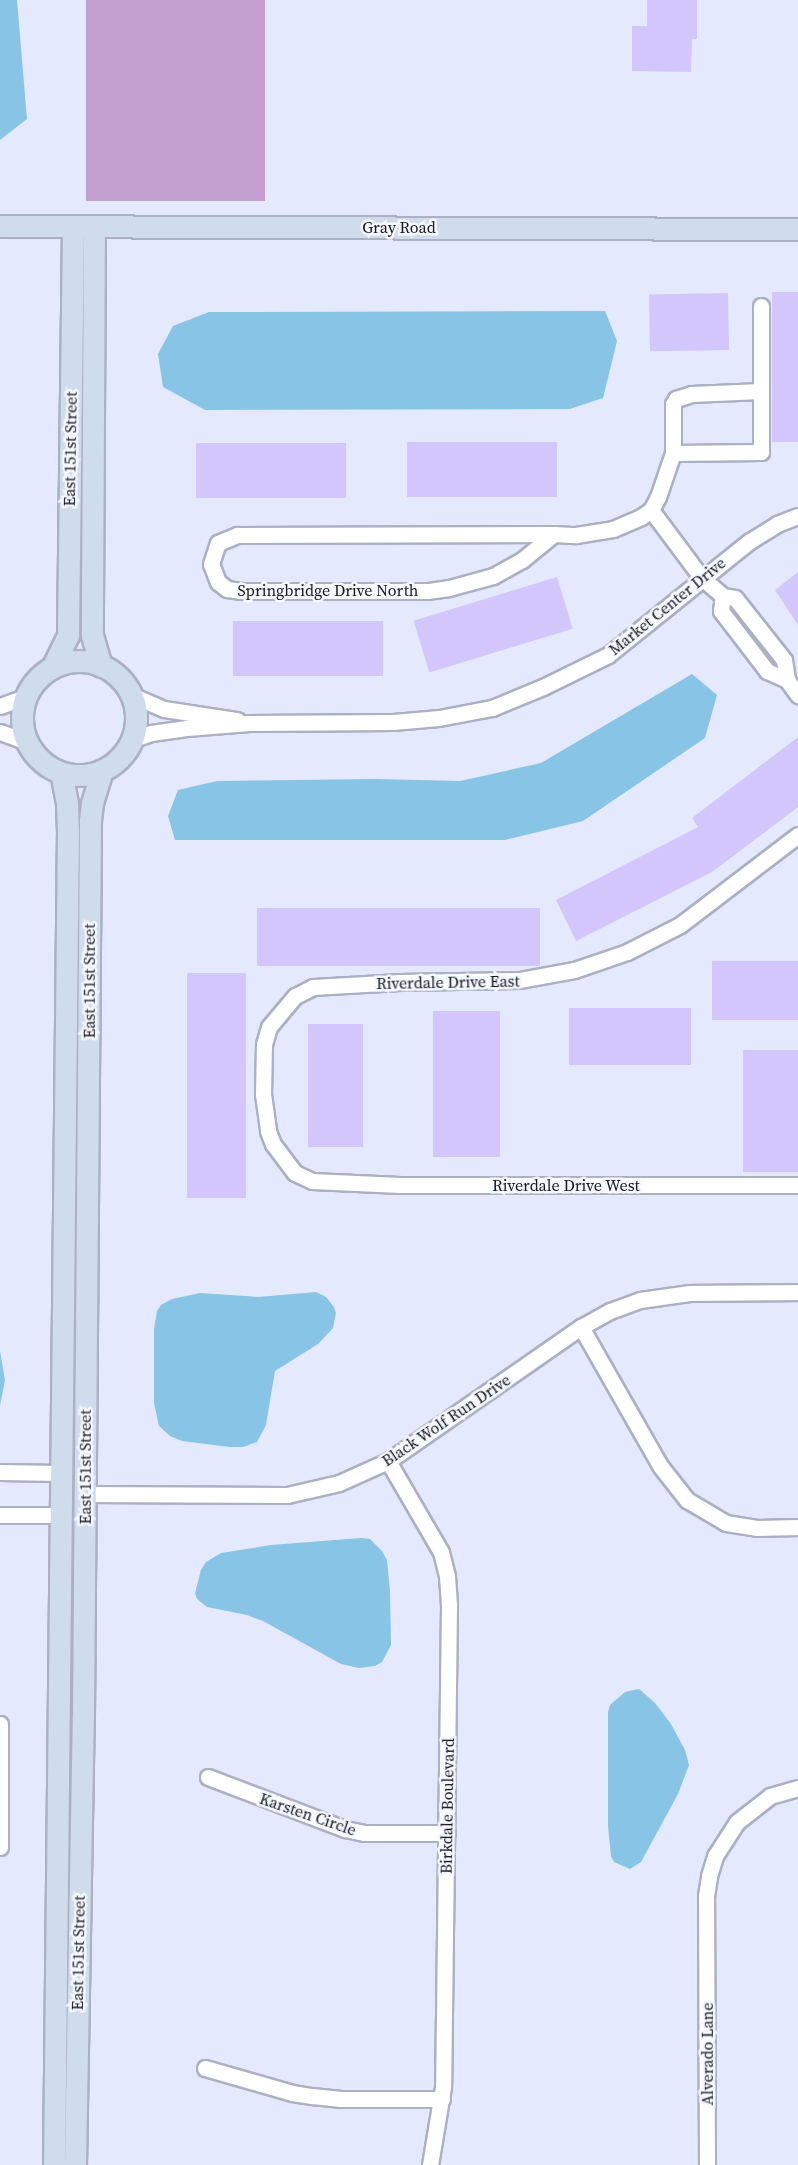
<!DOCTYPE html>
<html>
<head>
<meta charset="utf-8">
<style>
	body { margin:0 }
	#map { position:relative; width:798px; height:2165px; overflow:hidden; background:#e4e9fd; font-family:"Source Serif 4",serif }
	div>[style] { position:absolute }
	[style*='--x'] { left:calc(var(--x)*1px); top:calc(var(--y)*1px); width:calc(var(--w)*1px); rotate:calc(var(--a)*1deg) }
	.forest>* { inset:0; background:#c3a0d0; transform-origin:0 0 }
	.water>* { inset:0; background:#87c4e5 }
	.building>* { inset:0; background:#d3c6fd; transform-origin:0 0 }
	.roads { filter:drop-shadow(2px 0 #acb0c3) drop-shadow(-2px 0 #acb0c3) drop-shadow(0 2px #acb0c3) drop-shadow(0 -2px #acb0c3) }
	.street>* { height:15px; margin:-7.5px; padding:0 7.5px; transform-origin:7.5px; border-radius:7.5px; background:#fff }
	.secondary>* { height:21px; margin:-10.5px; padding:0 10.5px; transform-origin:10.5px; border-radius:10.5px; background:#cfdcec }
	.secondary>.ring { margin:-10.5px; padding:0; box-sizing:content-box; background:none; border:21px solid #cfdcec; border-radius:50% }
	span { translate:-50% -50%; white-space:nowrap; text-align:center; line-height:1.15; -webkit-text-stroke:5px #f5f7ff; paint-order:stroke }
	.street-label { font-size:16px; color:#16181e }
</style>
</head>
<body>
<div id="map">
	<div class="forest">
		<div style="left:86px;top:0;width:179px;height:201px"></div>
	</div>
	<div class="water">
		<div style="clip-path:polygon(0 0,17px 0,27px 119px,0 140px)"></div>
		<div style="clip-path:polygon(605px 311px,617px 341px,603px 398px,570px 409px,205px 410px,163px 387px,158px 354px,173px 326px,209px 312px)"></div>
		<div style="clip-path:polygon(692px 674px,717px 695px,705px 738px,583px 821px,505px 840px,175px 840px,168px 816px,178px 790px,217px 781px,376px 779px,460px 781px,541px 763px)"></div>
		<div style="clip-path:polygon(316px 1292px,326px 1297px,334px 1307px,336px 1313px,333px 1328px,318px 1344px,275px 1371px,266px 1425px,257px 1442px,243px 1447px,230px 1447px,182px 1441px,170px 1436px,159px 1426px,154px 1403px,154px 1329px,157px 1311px,161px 1305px,172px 1299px,200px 1293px,258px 1297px)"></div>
		<div style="clip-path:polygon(0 1351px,5px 1380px,0 1406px)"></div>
		<div style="clip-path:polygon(361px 1538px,370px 1539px,382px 1551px,387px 1560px,390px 1591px,391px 1645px,382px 1662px,375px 1666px,359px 1668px,341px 1664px,263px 1621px,247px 1615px,207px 1607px,197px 1599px,195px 1593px,201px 1570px,206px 1562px,221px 1553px,271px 1545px)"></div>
		<div style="clip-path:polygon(639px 1689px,655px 1703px,671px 1724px,685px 1750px,689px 1765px,678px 1794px,641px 1862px,630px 1869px,614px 1862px,611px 1856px,608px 1826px,608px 1712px,610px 1705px,625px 1692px)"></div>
	</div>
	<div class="building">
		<div style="clip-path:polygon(647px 0,697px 0,697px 39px,692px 39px,691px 72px,632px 71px,632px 26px,647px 26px)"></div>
		<div style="left:772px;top:292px;width:26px;height:150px"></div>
		<div style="left:728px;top:293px;width:57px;height:79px;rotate:89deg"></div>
		<div style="left:407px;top:442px;width:150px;height:55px"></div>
		<div style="left:196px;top:443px;width:150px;height:55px"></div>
		<div style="clip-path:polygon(798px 572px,798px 625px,775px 590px)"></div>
		<div style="left:557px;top:577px;width:54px;height:150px;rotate:73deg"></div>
		<div style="left:233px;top:621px;width:150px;height:55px"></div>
		<div style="clip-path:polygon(798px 737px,798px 807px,712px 872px,576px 941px,556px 900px,698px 827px,692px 818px)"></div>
		<div style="left:257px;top:908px;width:283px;height:58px"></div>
		<div style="left:798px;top:961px;width:59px;height:86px;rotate:90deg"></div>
		<div style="left:187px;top:973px;width:59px;height:225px"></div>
		<div style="left:569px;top:1008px;width:122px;height:57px"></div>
		<div style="left:433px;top:1011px;width:67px;height:146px"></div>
		<div style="left:308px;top:1024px;width:55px;height:123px"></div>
		<div style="left:743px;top:1050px;width:55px;height:122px"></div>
	</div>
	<div class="roads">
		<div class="street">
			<div style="--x:673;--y:453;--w:49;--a:-90"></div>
			<div style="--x:673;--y:404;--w:6;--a:-59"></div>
			<div style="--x:676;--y:399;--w:16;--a:-18"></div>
			<div style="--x:691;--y:394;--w:70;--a:-2.5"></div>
			<div style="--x:651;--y:510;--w:84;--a:53.3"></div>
			<div style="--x:701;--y:577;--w:29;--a:41"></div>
			<div style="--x:723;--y:596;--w:12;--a:9"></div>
			<div style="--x:735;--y:598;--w:79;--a:51.7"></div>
			<div style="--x:784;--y:660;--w:20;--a:81"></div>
			<div style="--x:787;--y:680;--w:19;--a:54"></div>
			<div style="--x:554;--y:534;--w:41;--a:140.9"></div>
			<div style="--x:522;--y:560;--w:33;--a:151"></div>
			<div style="--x:493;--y:576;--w:46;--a:164.7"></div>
			<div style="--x:449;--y:588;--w:22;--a:172"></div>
			<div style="--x:427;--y:591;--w:186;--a:180"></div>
			<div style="--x:241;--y:591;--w:14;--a:-172"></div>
			<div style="--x:227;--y:589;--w:11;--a:-142"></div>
			<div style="--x:218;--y:582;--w:19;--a:-111"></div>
			<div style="--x:211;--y:564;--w:22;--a:-72"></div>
			<div style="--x:218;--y:543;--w:21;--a:-23"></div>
			<div style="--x:237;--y:535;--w:317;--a:-0.2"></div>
			<div style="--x:554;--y:534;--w:22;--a:3"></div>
			<div style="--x:576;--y:535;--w:37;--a:-9"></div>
			<div style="--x:613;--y:529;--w:30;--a:-23"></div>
			<div style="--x:641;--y:517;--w:12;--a:-35"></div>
			<div style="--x:651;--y:510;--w:15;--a:-62"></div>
			<div style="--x:658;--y:497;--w:46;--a:-71.2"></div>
			<div style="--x:673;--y:453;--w:88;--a:-0.7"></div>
			<div style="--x:761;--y:452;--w:146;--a:-90"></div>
			<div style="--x:723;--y:596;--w:15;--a:98"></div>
			<div style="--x:721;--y:611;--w:76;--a:52.5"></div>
			<div style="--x:767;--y:671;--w:22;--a:24"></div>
			<div style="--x:131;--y:695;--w:36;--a:23"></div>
			<div style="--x:164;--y:709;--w:74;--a:8.6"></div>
			<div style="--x:0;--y:706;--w:29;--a:-20"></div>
			<div style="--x:0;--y:732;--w:29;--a:20"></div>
			<div style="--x:131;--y:740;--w:21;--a:-19"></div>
			<div style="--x:151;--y:733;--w:36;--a:-8"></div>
			<div style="--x:187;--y:728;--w:62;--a:-4.6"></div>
			<div style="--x:249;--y:723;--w:144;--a:-0.4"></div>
			<div style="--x:393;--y:722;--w:46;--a:-5"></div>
			<div style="--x:439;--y:718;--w:54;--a:-10.7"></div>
			<div style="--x:492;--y:708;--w:55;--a:-22.4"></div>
			<div style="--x:543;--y:687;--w:72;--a:-26.2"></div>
			<div style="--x:608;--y:655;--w:182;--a:-38.8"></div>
			<div style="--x:750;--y:541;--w:32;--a:-32"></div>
			<div style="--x:777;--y:524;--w:22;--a:-21"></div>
			<div style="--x:798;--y:835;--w:148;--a:142.7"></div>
			<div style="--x:680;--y:925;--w:59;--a:153"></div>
			<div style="--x:627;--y:952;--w:56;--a:161.2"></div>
			<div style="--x:574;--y:970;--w:56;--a:169.7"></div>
			<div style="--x:519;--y:980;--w:119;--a:179"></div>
			<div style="--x:400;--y:982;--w:87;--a:176.7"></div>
			<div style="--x:313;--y:987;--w:20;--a:153"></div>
			<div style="--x:295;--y:996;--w:40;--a:130"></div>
			<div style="--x:269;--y:1027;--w:18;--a:106"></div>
			<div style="--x:264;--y:1044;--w:50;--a:91.1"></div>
			<div style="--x:263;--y:1094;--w:37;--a:82"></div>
			<div style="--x:268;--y:1131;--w:14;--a:69"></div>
			<div style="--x:273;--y:1144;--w:36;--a:53"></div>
			<div style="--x:295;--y:1173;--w:19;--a:25"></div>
			<div style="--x:312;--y:1181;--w:88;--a:2.6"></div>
			<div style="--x:400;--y:1185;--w:398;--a:0"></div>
			<div style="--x:581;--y:1327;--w:161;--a:60.3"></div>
			<div style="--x:661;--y:1467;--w:42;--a:51.8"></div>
			<div style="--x:687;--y:1500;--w:45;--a:30.5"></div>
			<div style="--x:726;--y:1523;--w:31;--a:9"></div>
			<div style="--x:757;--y:1528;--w:41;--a:-1.4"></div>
			<div style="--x:388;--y:1461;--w:105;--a:59.8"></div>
			<div style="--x:441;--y:1552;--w:25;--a:76"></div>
			<div style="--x:447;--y:1576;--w:30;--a:86"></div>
			<div style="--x:449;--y:1606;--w:481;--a:90.7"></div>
			<div style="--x:443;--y:2087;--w:79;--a:99.5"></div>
			<div style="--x:0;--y:1472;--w:60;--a:1"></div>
			<div style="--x:85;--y:1494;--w:202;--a:0.3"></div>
			<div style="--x:287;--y:1495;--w:53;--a:-13"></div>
			<div style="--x:339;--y:1483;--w:54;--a:-24.2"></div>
			<div style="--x:388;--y:1461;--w:235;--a:-34.8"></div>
			<div style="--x:581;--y:1327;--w:33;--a:-29"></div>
			<div style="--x:610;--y:1311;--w:32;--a:-20"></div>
			<div style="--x:640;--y:1300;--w:50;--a:-8"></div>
			<div style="--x:690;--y:1293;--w:108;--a:-0.5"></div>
			<div style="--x:0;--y:1515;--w:59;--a:0"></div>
			<div style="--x:0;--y:1724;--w:123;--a:90"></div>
			<div style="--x:208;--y:1777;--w:147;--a:20.8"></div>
			<div style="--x:345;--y:1829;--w:19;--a:12"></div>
			<div style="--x:364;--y:1833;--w:83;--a:0"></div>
			<div style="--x:205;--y:2068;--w:91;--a:16"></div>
			<div style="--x:292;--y:2093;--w:20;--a:9"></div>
			<div style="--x:312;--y:2096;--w:27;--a:6"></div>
			<div style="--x:339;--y:2099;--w:103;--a:0"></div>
			<div style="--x:707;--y:2165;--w:269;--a:-90.2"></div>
			<div style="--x:706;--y:1896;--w:20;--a:-81"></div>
			<div style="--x:709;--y:1876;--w:21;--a:-73"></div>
			<div style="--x:715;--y:1856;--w:40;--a:-57.1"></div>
			<div style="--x:737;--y:1822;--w:42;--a:-38.2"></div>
			<div style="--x:770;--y:1796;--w:29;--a:-16"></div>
		</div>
		<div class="secondary">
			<div style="--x:0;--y:226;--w:798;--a:0.22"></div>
			<div style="--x:94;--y:226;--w:409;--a:90.3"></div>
			<div style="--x:92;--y:635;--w:32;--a:74"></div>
			<div class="ring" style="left:22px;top:661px;width:93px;height:93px"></div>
			<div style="--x:52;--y:668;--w:37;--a:-64"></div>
			<div style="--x:68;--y:635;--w:409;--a:-89.3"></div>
			<div style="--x:54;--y:2165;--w:1333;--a:-89.4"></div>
			<div style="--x:68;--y:832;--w:29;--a:-92"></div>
			<div style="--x:67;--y:803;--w:31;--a:-101"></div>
			<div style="--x:75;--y:2165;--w:449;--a:-89"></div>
			<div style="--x:83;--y:1716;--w:896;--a:-89.55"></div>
			<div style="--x:90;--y:820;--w:17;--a:-83"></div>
			<div style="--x:92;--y:803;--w:34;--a:-73"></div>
		</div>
	</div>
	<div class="street-label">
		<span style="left:399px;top:227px">Gray Road</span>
		<span style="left:70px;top:449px;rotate:-89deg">East 151st Street</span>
		<span style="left:328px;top:590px">Springbridge Drive North</span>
		<span style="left:667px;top:606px;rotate:-39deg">Market Center Drive</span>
		<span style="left:89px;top:981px;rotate:-90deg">East 151st Street</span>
		<span style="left:448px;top:982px;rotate:-1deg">Riverdale Drive East</span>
		<span style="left:566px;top:1185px">Riverdale Drive West</span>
		<span style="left:446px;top:1420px;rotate:-34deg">Black Wolf Run Drive</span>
		<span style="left:85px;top:1467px;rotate:-90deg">East 151st Street</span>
		<span style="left:447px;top:1806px;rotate:-89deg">Birkdale Boulevard</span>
		<span style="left:308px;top:1814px;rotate:19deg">Karsten Circle</span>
		<span style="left:78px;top:1953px;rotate:-89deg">East 151st Street</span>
		<span style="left:707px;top:2054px;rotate:-90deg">Alverado Lane</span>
	</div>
</div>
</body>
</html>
